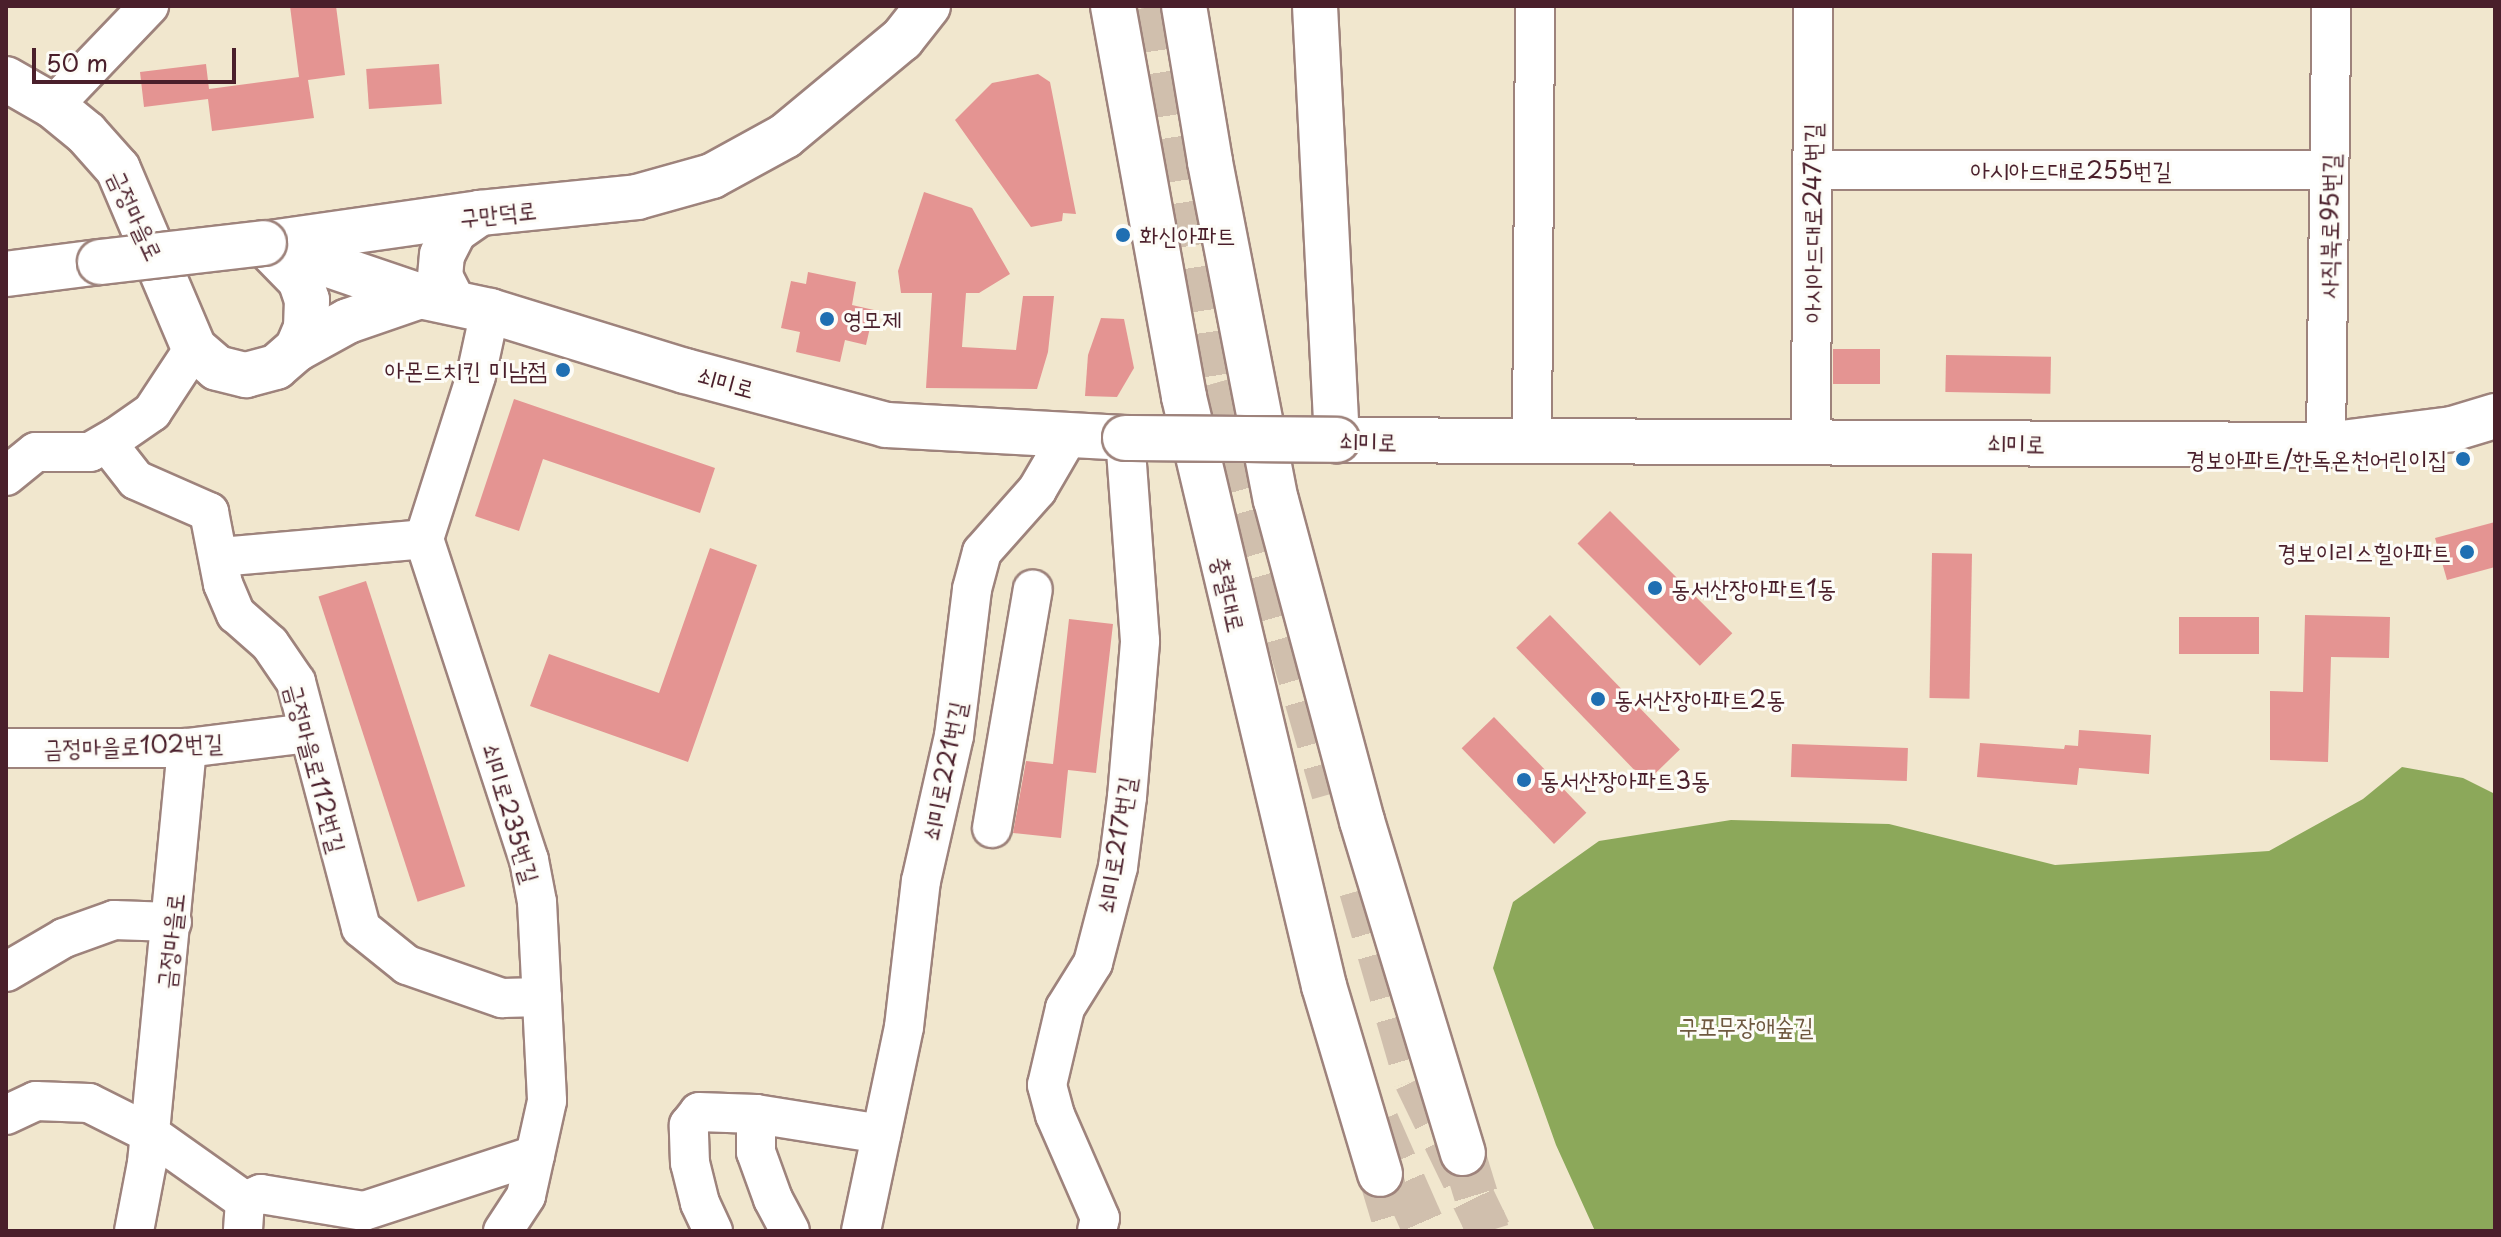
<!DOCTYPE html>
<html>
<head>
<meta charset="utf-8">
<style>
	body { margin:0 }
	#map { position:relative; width:2501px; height:1237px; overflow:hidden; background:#f1e7ce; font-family:"Playpen Sans","Poor Story",sans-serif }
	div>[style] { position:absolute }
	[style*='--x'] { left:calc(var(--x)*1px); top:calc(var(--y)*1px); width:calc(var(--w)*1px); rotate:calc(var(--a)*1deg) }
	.forest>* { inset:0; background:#8ca85a }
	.building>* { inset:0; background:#e49492; transform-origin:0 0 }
	.major-tunnel>* { height:44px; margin-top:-22px; transform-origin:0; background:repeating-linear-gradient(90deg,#d0bfad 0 44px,transparent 0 66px) }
	.highway-tunnel>* { height:44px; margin-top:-22px; transform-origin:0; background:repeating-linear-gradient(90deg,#d0bfad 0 44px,transparent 0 66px) }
	.roads { filter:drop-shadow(2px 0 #9e837c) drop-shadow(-2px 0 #9e837c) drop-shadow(0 2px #9e837c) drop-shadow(0 -2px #9e837c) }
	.minor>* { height:38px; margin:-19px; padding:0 19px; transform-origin:19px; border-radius:19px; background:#fff }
	.major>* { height:44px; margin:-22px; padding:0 22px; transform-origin:22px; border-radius:22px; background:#fff }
	.bridges { filter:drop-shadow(2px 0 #9e837c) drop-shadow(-2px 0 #9e837c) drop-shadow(0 2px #9e837c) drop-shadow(0 -2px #9e837c) }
	.major-bridge>* { height:44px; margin:-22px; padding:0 22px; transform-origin:22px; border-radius:22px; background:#fff }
	.dots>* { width:22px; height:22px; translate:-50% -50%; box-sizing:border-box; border:4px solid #fdfcf7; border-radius:50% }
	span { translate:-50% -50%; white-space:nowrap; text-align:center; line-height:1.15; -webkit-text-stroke:6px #fdfcf7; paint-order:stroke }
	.street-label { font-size:24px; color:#4a1f2b }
	.poi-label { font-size:24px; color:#4a1f2b }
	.left { translate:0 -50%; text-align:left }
	.right { translate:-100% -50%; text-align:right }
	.park-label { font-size:24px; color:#6e583f }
	.frame { position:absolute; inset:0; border:8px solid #4a1f2b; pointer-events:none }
	.scale { position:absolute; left:32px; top:48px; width:204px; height:36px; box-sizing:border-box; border:4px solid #4a1f2b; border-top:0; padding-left:10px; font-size:24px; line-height:28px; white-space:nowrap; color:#4a1f2b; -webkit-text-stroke:6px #fdfcf7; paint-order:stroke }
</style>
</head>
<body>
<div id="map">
	<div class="forest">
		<div style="clip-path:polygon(2402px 767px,2463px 778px,2495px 794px,2495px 1231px,1595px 1231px,1556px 1145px,1493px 968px,1513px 902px,1599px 841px,1731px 820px,1889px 824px,2055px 865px,2269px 851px,2363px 799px)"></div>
	</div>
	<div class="building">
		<div style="clip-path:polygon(290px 6px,336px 6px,345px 75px,308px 80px,314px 118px,212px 131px,208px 99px,144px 107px,140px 72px,206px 64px,209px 89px,299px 77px)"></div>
		<div style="left:439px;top:64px;width:40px;height:73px;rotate:86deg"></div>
		<div style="clip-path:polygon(1038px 74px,1050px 82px,1076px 214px,1063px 213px,1062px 221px,1031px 227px,955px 120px,992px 83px)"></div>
		<div style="clip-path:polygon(924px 192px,972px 208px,1010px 274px,979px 293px,966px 293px,962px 347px,1016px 350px,1023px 296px,1054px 296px,1048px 352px,1037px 389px,926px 388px,932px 293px,901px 293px,898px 271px)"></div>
		<div style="clip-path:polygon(808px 272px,856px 282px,852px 305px,874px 310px,866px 345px,845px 340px,840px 362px,796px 352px,800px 332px,781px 328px,791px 281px,806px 284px)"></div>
		<div style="clip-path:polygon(1101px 318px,1124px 319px,1134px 368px,1117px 397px,1085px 396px,1088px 355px)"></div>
		<div style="left:1880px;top:349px;width:35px;height:47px;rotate:90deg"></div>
		<div style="left:1946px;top:355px;width:105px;height:37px;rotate:1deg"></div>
		<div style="clip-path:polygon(514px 399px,715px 468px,700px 513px,543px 459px,519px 531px,475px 516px)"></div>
		<div style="left:1610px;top:511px;width:173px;height:46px;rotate:45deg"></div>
		<div style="clip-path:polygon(2495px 522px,2495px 567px,2447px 580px,2435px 538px)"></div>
		<div style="clip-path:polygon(710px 548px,757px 565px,688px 762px,530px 706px,549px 654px,659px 693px)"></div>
		<div style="left:1932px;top:553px;width:40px;height:145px;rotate:1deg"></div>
		<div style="left:366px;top:581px;width:321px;height:50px;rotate:72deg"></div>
		<div style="left:1550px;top:615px;width:187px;height:47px;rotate:46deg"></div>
		<div style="clip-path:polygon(2305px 615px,2390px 617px,2389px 658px,2331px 657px,2328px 762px,2270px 760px,2270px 691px,2303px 692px)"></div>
		<div style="left:2179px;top:617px;width:80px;height:37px"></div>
		<div style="clip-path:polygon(1069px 619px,1113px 624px,1096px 773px,1068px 770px,1061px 838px,1013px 833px,1026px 761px,1053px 764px)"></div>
		<div style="left:1494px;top:717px;width:133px;height:45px;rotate:46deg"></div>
		<div style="clip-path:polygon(2079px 730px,2151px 735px,2149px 774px,2079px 768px,2077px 785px,1977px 777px,1980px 743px,2064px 749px,2065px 745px,2078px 746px)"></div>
		<div style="left:1792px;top:744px;width:116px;height:33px;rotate:2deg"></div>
	</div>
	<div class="major-tunnel">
		<div style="--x:1463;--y:1153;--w:82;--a:72.9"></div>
		<div style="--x:1380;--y:1174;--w:59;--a:73.4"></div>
	</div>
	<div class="highway-tunnel">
		<div style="--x:1158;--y:6;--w:381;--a:81.4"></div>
		<div style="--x:1215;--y:383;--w:427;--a:73.9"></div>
		<div style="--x:1361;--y:890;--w:198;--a:73.9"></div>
		<div style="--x:1416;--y:1080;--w:168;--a:64.2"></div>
		<div style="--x:1377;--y:1122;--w:119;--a:66.2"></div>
	</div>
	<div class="roads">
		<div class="minor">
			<div style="--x:53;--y:106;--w:139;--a:-46.2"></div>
			<div style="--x:1812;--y:170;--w:517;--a:0"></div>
			<div style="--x:490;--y:311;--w:66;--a:102.2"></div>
			<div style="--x:476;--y:376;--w:171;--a:107.7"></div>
			<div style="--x:424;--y:539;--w:338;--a:71.9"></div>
			<div style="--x:529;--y:860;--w:43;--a:79.2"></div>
			<div style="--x:537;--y:902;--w:199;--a:87.1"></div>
			<div style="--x:547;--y:1101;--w:97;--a:102.5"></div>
			<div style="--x:526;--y:1196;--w:42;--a:123.3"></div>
			<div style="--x:1811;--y:441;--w:435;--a:-89.7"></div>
			<div style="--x:107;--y:443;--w:47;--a:51.9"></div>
			<div style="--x:136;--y:480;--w:80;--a:23.7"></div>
			<div style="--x:209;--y:512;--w:73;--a:79"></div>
			<div style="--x:223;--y:584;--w:33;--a:67"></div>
			<div style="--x:236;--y:614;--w:45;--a:41.4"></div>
			<div style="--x:270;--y:644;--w:46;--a:55.6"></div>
			<div style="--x:296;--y:682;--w:254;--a:75.2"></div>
			<div style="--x:361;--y:928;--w:59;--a:38.8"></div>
			<div style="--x:407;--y:965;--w:101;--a:19.2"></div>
			<div style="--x:502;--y:998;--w:40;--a:-1.4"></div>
			<div style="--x:1532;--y:444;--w:438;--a:-89.6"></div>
			<div style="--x:2326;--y:445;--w:439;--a:-89.3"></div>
			<div style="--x:6;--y:476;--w:38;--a:-39"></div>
			<div style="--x:36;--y:452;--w:54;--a:0"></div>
			<div style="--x:90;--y:452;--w:30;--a:-30"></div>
			<div style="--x:116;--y:437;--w:44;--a:-34.8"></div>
			<div style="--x:152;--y:412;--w:77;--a:-56.7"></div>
			<div style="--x:220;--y:557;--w:205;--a:-5"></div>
			<div style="--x:6;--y:748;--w:181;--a:0"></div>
			<div style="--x:187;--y:748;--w:121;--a:-7.1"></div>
			<div style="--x:992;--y:828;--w:242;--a:-80.3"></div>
			<div style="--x:6;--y:972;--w:67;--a:-30.4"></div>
			<div style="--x:64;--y:938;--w:53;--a:-19.8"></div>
			<div style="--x:114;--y:920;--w:58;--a:2"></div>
			<div style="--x:756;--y:1114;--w:38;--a:90"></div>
			<div style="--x:756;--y:1152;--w:50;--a:70.1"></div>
			<div style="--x:773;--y:1199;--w:36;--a:62"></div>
			<div style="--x:6;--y:1115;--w:33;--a:-25"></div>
			<div style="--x:36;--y:1101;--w:53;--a:2.2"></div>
			<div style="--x:89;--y:1103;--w:67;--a:26.6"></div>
			<div style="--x:149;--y:1133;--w:118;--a:35.3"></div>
			<div style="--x:245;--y:1201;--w:30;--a:94"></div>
			<div style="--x:245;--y:1201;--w:17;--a:-24"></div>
			<div style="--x:261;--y:1194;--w:104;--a:9.4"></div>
			<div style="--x:364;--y:1211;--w:180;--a:-18.1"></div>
			<div style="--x:134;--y:1231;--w:69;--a:-79.2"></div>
			<div style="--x:147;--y:1163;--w:417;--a:-84.5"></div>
			<div style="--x:713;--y:1231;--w:31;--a:-115"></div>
			<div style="--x:700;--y:1203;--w:41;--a:-104"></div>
			<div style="--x:690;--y:1163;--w:38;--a:-92"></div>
			<div style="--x:689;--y:1125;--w:16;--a:-52"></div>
			<div style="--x:699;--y:1112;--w:57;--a:2"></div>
			<div style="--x:756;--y:1114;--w:127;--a:9.1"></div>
			<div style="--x:861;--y:1231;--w:208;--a:-78.1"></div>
			<div style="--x:904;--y:1027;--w:147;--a:-83.4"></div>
			<div style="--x:921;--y:881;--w:149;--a:-77.2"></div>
			<div style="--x:954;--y:736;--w:148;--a:-83"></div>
			<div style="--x:972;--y:589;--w:38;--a:-75"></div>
			<div style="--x:982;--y:552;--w:83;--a:-48.4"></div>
			<div style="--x:1037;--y:490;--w:64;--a:-59.8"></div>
			<div style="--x:1097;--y:1231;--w:13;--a:-77"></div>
			<div style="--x:1100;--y:1218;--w:112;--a:-113.6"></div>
			<div style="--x:1055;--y:1115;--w:31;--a:-105"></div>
			<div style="--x:1047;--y:1085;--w:79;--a:-76.8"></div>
			<div style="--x:1065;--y:1008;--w:53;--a:-58.1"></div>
			<div style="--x:1093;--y:963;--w:99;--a:-75.4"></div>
			<div style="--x:1118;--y:867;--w:71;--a:-82.7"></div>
			<div style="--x:1127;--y:797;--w:157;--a:-85.2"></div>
			<div style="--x:1140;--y:641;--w:204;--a:-94.2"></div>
		</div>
		<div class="major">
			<div style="--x:1113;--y:6;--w:397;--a:79.7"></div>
			<div style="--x:1184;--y:397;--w:605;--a:76.63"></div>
			<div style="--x:1324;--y:986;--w:196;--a:73.4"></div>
			<div style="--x:1184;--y:6;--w:158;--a:80.5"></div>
			<div style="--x:1210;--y:162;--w:344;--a:79"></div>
			<div style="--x:1276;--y:500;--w:332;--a:75"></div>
			<div style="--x:1362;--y:821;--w:347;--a:73.1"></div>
			<div style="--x:1315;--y:6;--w:435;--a:87.1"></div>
			<div style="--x:1337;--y:440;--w:989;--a:0.29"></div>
			<div style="--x:2326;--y:445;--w:127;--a:-7.2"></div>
			<div style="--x:2452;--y:429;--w:45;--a:-16.8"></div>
			<div style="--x:6;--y:79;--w:54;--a:29.9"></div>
			<div style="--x:53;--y:106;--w:43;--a:39.3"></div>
			<div style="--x:86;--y:133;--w:48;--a:48.4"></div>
			<div style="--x:118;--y:169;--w:194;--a:67"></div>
			<div style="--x:194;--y:348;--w:30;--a:41"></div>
			<div style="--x:217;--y:368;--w:30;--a:14"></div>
			<div style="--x:246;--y:375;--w:31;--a:-15"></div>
			<div style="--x:276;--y:367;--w:28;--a:-41"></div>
			<div style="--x:297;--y:349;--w:23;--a:-67"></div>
			<div style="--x:306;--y:328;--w:28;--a:-88"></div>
			<div style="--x:307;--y:300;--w:21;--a:-109"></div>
			<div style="--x:300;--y:280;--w:49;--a:-134.2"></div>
			<div style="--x:264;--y:243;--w:165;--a:18.8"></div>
			<div style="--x:420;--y:296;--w:72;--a:12.1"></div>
			<div style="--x:490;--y:311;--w:204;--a:17.1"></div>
			<div style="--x:685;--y:371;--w:208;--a:15"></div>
			<div style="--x:886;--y:425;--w:239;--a:3.1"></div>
			<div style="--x:270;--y:243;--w:212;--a:-8.1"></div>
			<div style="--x:480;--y:213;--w:158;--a:-5.8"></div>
			<div style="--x:637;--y:197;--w:78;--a:-15.6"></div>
			<div style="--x:712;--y:176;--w:83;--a:-28.7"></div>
			<div style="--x:785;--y:136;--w:152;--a:-39.7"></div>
			<div style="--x:902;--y:39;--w:42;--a:-51.8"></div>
			<div style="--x:6;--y:274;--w:95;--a:-7.3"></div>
			<div style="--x:453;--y:302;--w:28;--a:-117"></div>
			<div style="--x:440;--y:277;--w:22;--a:-85"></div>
			<div style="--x:442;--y:255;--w:27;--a:-63"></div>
			<div style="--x:454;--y:231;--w:32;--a:-35"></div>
			<div style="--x:297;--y:349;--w:58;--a:-28.8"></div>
			<div style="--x:348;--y:321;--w:76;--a:-19.1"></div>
		</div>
	</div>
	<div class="bridges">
		<div class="major-bridge">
			<div style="--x:100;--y:262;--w:165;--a:-6.6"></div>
			<div style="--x:1125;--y:438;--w:212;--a:0.5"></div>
		</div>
	</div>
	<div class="dots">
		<div style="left:1123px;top:235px;background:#1f6fb2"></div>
		<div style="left:827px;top:319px;background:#1f6fb2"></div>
		<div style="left:563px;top:370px;background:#1f6fb2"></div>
		<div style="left:2463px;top:459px;background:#1f6fb2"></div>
		<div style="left:2467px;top:552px;background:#1f6fb2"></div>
		<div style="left:1655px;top:588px;background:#1f6fb2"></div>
		<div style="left:1598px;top:699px;background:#1f6fb2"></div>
		<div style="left:1524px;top:780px;background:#1f6fb2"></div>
	</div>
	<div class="street-label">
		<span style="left:2071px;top:170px">아시아드대로255번길</span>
		<span style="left:498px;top:213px;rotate:-6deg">구만덕로</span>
		<span style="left:136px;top:215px;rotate:65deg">금정마을로</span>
		<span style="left:1812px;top:223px;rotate:-90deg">아시아드대로247번길</span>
		<span style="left:2329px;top:226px;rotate:-89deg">사직북로95번길</span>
		<span style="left:726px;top:382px;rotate:15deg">쇠미로</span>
		<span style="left:1368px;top:441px;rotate:1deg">쇠미로</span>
		<span style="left:2016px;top:443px;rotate:1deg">쇠미로</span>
		<span style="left:1229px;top:594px;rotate:77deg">충렬대로</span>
		<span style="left:133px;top:745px;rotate:-2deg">금정마을로102번길</span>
		<span style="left:316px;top:768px;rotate:75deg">금정마을로112번길</span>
		<span style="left:944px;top:771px;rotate:-79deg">쇠미로221번길</span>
		<span style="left:511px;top:813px;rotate:73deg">쇠미로235번길</span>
		<span style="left:1116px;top:845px;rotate:-81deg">쇠미로217번길</span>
		<span style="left:170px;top:941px;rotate:-84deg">금정마을로</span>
	</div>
	<div class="poi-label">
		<span class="left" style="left:1139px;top:235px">화신아파트</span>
		<span class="left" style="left:843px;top:319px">영모제</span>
		<span class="right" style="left:547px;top:370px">아몬드치킨 미남점</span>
		<span class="right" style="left:2447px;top:459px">경보아파트/한독온천어린이집</span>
		<span class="right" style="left:2451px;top:552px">경보이리스힐아파트</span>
		<span class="left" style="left:1671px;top:588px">동서산장아파트1동</span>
		<span class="left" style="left:1614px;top:699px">동서산장아파트2동</span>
		<span class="left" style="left:1540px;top:780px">동서산장아파트3동</span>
	</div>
	<div class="park-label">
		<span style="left:1746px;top:1026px">구포무장애숲길</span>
	</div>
	<div class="frame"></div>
	<div class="scale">50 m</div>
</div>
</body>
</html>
